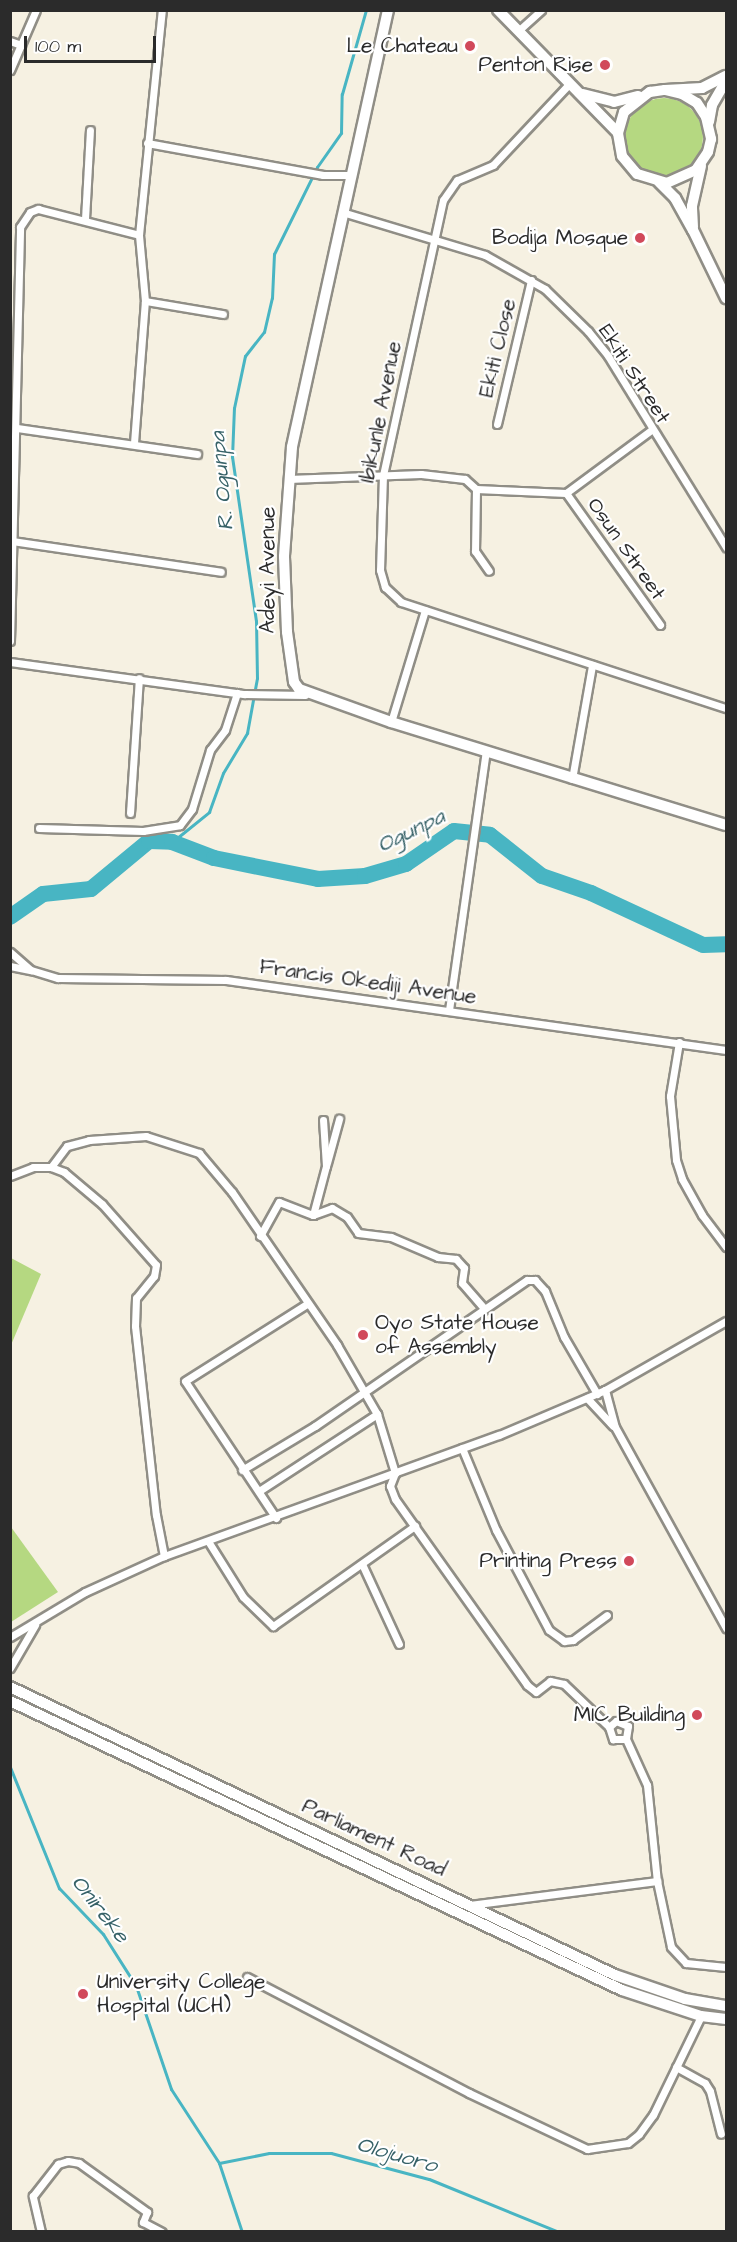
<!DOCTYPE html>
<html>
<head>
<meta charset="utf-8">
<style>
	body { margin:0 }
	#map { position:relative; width:737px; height:2242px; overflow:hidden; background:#f6f1e2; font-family:"Architects Daughter",sans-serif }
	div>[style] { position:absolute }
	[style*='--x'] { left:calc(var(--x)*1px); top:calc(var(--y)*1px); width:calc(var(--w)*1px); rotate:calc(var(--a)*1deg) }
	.green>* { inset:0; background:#b5d881 }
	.round { border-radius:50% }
	.stream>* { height:3px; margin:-1.5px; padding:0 1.5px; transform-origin:1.5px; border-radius:1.5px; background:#48b5c3 }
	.river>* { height:16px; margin:-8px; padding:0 8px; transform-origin:8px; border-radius:8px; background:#48b5c3 }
	.roads { filter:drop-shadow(2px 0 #908e86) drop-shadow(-2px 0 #908e86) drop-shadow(0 2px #908e86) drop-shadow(0 -2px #908e86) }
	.street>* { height:7px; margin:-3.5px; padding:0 3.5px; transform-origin:3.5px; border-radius:3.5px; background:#fff }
	.secondary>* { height:10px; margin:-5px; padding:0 5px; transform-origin:5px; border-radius:5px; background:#fff }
	.dots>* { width:16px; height:16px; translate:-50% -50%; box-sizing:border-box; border:3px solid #fff; border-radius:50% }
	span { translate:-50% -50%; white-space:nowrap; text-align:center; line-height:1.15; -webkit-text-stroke:4.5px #fff; paint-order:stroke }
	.poi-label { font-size:21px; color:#2b2b2b }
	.right { translate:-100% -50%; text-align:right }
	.left { translate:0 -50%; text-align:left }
	.street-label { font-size:21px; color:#2b2b2b }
	.water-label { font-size:22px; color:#376268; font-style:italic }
	.frame { position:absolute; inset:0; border:12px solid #2b2b2b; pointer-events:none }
	.scale { position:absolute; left:24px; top:36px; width:132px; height:27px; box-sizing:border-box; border:3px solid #2b2b2b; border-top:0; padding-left:8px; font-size:18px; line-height:21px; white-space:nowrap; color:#2b2b2b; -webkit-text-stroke:4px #fff; paint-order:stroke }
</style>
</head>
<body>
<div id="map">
	<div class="green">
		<div class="round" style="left:625px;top:98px;width:78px;height:78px"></div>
		<div style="clip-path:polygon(11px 1258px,41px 1274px,11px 1345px)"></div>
		<div style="clip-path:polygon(11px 1527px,58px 1592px,11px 1622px,10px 1622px)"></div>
	</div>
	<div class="stream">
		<div style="--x:172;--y:842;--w:48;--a:-39"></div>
		<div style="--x:209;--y:812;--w:41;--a:-70.3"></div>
		<div style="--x:223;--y:773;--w:47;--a:-59"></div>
		<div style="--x:247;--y:733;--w:56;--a:-79.7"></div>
		<div style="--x:257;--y:678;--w:57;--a:-91"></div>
		<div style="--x:256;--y:621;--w:166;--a:-98.3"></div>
		<div style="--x:232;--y:457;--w:49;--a:-87.7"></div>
		<div style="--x:234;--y:408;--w:53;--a:-78.1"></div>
		<div style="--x:245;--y:356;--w:31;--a:-52"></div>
		<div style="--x:264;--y:332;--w:35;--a:-77"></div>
		<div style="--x:272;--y:298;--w:44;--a:-87.4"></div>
		<div style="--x:274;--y:254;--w:97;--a:-63.7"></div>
		<div style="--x:317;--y:167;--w:42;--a:-54.8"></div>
		<div style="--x:341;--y:133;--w:39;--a:-89"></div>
		<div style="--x:342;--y:94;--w:87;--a:-74.1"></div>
		<div style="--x:10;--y:1767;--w:131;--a:68"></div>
		<div style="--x:59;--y:1888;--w:64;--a:46.3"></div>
		<div style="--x:103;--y:1934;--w:62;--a:57.6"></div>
		<div style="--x:136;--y:1986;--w:109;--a:71.2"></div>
		<div style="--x:171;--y:2089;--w:88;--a:57"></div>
		<div style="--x:219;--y:2163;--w:73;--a:71.6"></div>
		<div style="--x:219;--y:2163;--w:51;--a:-11.3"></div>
		<div style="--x:269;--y:2153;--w:62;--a:0"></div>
		<div style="--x:331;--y:2153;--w:101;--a:14.9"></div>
		<div style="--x:429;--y:2179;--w:140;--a:22.2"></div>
	</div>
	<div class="river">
		<div style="--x:10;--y:917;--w:40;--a:-34.9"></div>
		<div style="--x:43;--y:894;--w:48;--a:-5.9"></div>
		<div style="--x:91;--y:889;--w:75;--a:-39.6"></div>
		<div style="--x:149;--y:841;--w:23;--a:2"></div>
		<div style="--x:172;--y:842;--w:45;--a:20.9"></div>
		<div style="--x:214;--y:858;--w:106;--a:11.4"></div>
		<div style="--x:318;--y:879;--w:47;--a:-3.7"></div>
		<div style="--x:365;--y:876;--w:43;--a:-16.3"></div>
		<div style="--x:406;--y:864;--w:58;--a:-34.5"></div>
		<div style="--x:454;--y:831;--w:36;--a:6"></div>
		<div style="--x:490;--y:835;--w:66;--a:38.3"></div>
		<div style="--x:542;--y:876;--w:52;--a:19.1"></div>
		<div style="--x:591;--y:893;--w:123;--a:24.9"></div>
		<div style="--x:703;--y:945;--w:23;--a:-2"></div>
	</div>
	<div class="roads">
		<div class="street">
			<div style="--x:518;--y:31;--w:31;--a:-42"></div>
			<div style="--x:10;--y:41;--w:12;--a:20"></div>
			<div style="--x:10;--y:70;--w:65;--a:-66.6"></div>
			<div style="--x:570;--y:83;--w:112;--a:133.2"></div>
			<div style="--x:493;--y:165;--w:39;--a:157"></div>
			<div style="--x:457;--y:180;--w:24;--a:125"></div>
			<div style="--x:443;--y:200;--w:281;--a:102.3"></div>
			<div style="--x:383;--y:475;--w:95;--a:91.8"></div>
			<div style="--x:380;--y:570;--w:18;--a:74"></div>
			<div style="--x:385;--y:587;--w:22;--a:43"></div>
			<div style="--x:401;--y:602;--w:342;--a:18.1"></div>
			<div style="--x:147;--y:143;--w:179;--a:10.3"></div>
			<div style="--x:323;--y:175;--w:28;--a:0"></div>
			<div style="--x:342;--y:212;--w:149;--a:16.7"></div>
			<div style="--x:485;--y:255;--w:69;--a:29.5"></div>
			<div style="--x:545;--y:289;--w:60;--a:44.3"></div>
			<div style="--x:588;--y:331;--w:32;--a:51"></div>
			<div style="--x:608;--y:356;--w:225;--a:58.3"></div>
			<div style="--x:85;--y:219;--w:89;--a:-86.8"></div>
			<div style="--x:145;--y:301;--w:79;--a:9.5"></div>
			<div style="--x:497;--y:424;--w:148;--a:-76.7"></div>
			<div style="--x:17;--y:428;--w:182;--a:8.2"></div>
			<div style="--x:134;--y:443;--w:142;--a:-85.6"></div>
			<div style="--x:145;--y:301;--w:66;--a:-95.2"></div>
			<div style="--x:139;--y:235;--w:226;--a:-84.2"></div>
			<div style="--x:288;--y:479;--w:133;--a:-2.2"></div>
			<div style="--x:421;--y:474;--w:44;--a:6.5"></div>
			<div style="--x:465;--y:479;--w:15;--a:42"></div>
			<div style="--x:476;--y:489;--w:90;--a:2.5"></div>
			<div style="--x:566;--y:493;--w:106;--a:-36.5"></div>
			<div style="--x:476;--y:489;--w:62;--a:90.9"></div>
			<div style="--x:475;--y:551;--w:24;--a:55"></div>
			<div style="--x:566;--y:493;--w:162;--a:54.5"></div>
			<div style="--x:12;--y:541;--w:211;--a:8.4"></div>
			<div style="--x:10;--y:641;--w:414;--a:-88.6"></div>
			<div style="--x:20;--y:227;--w:18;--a:-56"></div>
			<div style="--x:30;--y:212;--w:9;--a:-21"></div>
			<div style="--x:38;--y:209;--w:104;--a:14.4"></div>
			<div style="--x:10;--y:662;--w:237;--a:7.8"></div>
			<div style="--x:245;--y:694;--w:60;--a:1"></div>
			<div style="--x:391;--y:722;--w:117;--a:-73.1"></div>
			<div style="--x:572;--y:779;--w:116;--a:-80"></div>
			<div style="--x:130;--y:813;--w:135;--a:-86.2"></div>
			<div style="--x:39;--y:828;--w:104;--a:1.7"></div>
			<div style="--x:143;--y:831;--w:37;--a:-9"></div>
			<div style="--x:180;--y:825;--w:20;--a:-53"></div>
			<div style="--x:192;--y:809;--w:62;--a:-73"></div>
			<div style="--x:210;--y:750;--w:25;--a:-53"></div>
			<div style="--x:225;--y:730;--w:39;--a:-72"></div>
			<div style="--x:10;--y:952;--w:28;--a:41"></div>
			<div style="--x:31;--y:970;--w:28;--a:17"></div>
			<div style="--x:58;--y:978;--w:168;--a:0.7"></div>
			<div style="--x:226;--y:980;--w:505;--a:7.97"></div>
			<div style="--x:10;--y:966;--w:19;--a:12"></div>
			<div style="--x:449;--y:1010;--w:262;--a:-81.9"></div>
			<div style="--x:679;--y:1042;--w:55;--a:99.5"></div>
			<div style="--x:670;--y:1096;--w:64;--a:84.6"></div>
			<div style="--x:676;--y:1160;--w:20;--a:72"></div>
			<div style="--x:682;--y:1179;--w:41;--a:60.9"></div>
			<div style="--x:702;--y:1215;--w:40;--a:53"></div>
			<div style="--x:327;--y:1163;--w:46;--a:-74.7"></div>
			<div style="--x:51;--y:1167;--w:26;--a:-53"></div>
			<div style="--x:67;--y:1146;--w:23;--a:-15"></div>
			<div style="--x:89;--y:1140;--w:57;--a:-4"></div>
			<div style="--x:146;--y:1136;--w:56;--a:17.8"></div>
			<div style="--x:199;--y:1153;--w:51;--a:49.8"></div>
			<div style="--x:232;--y:1192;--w:186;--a:55.5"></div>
			<div style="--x:337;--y:1345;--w:80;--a:59.9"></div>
			<div style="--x:377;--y:1414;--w:62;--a:73"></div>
			<div style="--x:395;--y:1473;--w:14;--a:111"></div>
			<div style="--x:390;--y:1486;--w:14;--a:69"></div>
			<div style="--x:395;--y:1499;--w:228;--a:54.6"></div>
			<div style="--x:527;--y:1685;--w:11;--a:38"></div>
			<div style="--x:536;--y:1692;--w:18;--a:-38"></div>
			<div style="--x:550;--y:1681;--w:14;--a:12"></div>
			<div style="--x:564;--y:1684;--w:62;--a:43.7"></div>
			<div style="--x:609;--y:1727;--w:13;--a:72"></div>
			<div style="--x:613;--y:1739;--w:13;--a:0"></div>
			<div style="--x:10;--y:1176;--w:25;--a:-21"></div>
			<div style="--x:33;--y:1167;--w:18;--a:0"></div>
			<div style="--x:51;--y:1167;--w:14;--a:21"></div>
			<div style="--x:64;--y:1172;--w:50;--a:40.1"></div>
			<div style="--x:102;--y:1204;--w:81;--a:48.5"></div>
			<div style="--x:156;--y:1265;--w:11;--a:100"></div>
			<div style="--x:154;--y:1276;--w:28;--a:129"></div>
			<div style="--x:136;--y:1298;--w:28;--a:92"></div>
			<div style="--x:135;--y:1326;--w:190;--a:83.7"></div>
			<div style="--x:156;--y:1515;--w:42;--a:79"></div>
			<div style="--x:313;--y:1215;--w:51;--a:-75.1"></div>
			<div style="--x:326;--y:1166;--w:46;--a:-93.7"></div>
			<div style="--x:260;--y:1236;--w:39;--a:-61"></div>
			<div style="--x:279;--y:1202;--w:36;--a:21"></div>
			<div style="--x:313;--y:1215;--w:20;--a:-20"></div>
			<div style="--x:332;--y:1208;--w:17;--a:31"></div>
			<div style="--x:347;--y:1217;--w:19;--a:55"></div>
			<div style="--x:358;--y:1233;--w:33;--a:7"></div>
			<div style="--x:391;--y:1237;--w:51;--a:23.1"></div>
			<div style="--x:438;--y:1257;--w:18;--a:6"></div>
			<div style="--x:456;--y:1259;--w:12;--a:48"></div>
			<div style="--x:464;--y:1268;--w:15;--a:98"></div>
			<div style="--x:462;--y:1283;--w:33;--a:49"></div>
			<div style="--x:605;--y:1390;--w:38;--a:75"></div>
			<div style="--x:615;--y:1427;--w:230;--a:61.1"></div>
			<div style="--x:587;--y:1398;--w:38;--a:47"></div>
			<div style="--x:462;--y:1448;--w:89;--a:67.5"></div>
			<div style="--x:496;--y:1530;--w:113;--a:62.1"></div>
			<div style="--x:549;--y:1630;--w:19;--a:36"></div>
			<div style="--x:564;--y:1641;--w:9;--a:-6"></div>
			<div style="--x:573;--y:1640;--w:42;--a:-36.3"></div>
			<div style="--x:242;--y:1470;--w:85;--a:-31.1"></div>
			<div style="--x:315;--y:1426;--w:257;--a:-34.6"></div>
			<div style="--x:527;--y:1280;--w:8;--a:0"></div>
			<div style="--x:535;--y:1280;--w:15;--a:48"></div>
			<div style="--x:545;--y:1291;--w:50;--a:67.6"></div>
			<div style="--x:564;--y:1337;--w:66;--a:59.9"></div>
			<div style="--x:259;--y:1491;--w:141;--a:-33.1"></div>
			<div style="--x:276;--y:1518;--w:164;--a:-123.6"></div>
			<div style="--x:185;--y:1381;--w:144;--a:-32.3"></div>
			<div style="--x:208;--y:1541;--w:66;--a:58"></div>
			<div style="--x:243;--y:1597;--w:42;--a:44"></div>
			<div style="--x:273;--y:1626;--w:174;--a:-35.2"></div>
			<div style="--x:362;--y:1564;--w:88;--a:65.2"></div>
			<div style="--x:10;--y:1637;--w:87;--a:-31"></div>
			<div style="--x:85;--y:1592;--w:87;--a:-24.5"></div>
			<div style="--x:164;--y:1556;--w:356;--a:-19.9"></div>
			<div style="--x:499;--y:1435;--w:115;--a:-23"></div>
			<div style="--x:605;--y:1390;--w:139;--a:-29.7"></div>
			<div style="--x:10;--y:1668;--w:50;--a:-59.8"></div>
			<div style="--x:609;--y:1727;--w:9;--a:-41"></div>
			<div style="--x:616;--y:1721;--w:13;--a:23"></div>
			<div style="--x:628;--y:1726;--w:13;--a:99"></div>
			<div style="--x:626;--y:1739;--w:51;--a:65.5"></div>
			<div style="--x:647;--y:1785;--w:97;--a:84.1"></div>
			<div style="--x:657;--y:1881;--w:67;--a:78"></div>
			<div style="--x:671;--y:1947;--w:22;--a:47"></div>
			<div style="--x:686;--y:1963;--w:40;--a:5.7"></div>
			<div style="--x:469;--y:1905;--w:190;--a:-7.3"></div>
			<div style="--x:247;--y:1977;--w:250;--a:27.6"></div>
			<div style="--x:469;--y:2093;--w:131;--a:25.4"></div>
			<div style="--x:587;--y:2149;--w:41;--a:-8.3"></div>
			<div style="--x:628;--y:2143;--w:14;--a:-39"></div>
			<div style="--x:639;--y:2134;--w:24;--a:-54"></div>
			<div style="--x:653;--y:2115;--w:110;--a:-64.1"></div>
			<div style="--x:676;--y:2067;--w:33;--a:29"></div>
			<div style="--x:705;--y:2083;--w:9;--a:58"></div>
			<div style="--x:710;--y:2091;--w:44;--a:75.7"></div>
			<div style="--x:41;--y:2232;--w:37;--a:-103"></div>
			<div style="--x:33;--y:2196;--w:41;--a:-52"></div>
			<div style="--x:58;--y:2164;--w:10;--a:-17"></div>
			<div style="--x:68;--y:2161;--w:11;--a:10"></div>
			<div style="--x:79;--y:2163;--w:84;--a:35.8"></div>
			<div style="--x:147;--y:2212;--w:11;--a:112"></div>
			<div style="--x:143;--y:2222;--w:21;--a:28"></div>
		</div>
		<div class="secondary">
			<div style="--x:388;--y:10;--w:447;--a:102.4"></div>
			<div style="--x:292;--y:447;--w:110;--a:94.2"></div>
			<div style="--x:284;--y:557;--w:75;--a:87.7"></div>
			<div style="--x:287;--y:632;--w:50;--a:82"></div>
			<div style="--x:294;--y:682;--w:9;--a:54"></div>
			<div style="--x:299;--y:689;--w:98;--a:19.7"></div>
			<div style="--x:391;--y:722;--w:350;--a:17.1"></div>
			<div style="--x:498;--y:10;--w:172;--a:45.7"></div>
			<div style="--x:665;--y:90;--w:17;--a:13"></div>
			<div style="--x:682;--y:94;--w:17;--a:31"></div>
			<div style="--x:697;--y:103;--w:17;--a:57"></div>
			<div style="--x:706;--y:117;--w:23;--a:77"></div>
			<div style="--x:711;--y:139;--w:13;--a:103"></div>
			<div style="--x:708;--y:152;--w:22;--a:124"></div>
			<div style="--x:696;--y:170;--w:32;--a:156"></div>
			<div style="--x:667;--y:183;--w:31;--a:-163"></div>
			<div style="--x:637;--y:174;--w:23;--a:-130"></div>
			<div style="--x:622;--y:156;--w:23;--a:-100"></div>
			<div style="--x:618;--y:133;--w:22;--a:-74"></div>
			<div style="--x:624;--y:112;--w:33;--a:-38"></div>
			<div style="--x:650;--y:92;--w:15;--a:-8"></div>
			<div style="--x:665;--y:90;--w:37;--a:-3"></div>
			<div style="--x:702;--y:88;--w:27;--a:-27"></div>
			<div style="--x:583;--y:94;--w:32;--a:14"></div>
			<div style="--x:614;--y:102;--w:25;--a:-14"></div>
			<div style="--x:709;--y:122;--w:17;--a:-80"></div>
			<div style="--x:712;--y:105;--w:28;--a:-60"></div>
			<div style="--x:659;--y:182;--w:23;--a:45"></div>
			<div style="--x:675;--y:198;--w:37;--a:61"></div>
			<div style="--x:693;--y:230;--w:76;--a:64.1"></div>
			<div style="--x:693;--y:227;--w:21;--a:-93"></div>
			<div style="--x:692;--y:206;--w:41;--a:-77.3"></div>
			<div style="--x:10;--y:1687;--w:670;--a:25.46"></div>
			<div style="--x:615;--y:1975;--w:74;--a:18.9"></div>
			<div style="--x:685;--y:1999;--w:42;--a:9.7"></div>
			<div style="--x:10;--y:1701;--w:677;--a:25.28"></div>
			<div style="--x:622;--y:1990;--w:83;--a:18.2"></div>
			<div style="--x:701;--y:2016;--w:25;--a:7"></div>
		</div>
	</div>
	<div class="dots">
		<div style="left:470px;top:46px;background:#d1495b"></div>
		<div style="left:605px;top:65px;background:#d1495b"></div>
		<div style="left:640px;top:238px;background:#d1495b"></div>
		<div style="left:363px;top:1335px;background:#d1495b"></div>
		<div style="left:629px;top:1561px;background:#d1495b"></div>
		<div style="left:697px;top:1715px;background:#d1495b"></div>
		<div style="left:83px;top:1994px;background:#d1495b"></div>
	</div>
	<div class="poi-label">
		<span class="right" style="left:458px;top:46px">Le Chateau</span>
		<span class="right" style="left:593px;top:65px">Penton Rise</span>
		<span class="right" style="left:628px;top:238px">Bodija Mosque</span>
		<span class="left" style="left:375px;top:1335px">Oyo State House<br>of Assembly</span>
		<span class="right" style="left:617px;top:1561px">Printing Press</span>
		<span class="right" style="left:685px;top:1715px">MIC Building</span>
		<span class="left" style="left:97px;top:1994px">University College<br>Hospital (UCH)</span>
	</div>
	<div class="street-label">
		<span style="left:498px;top:348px;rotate:-77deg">Ekiti Close</span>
		<span style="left:634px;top:374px;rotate:57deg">Ekiti Street</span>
		<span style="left:381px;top:412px;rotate:-79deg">Ibikunle Avenue</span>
		<span style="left:626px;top:549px;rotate:55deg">Osun Street</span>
		<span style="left:268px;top:570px;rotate:-90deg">Adeyi Avenue</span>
		<span style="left:368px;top:982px;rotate:8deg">Francis Okediji Avenue</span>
		<span style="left:374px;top:1838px;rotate:25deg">Parliament Road</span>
	</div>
	<div class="water-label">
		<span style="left:222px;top:481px;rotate:-95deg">R. Ogunpa</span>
		<span style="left:411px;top:831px;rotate:-26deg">Ogunpa</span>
		<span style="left:100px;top:1909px;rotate:52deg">Onireke</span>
		<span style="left:397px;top:2155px;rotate:16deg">Olojuoro</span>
	</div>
	<div class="frame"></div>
	<div class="scale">100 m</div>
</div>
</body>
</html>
